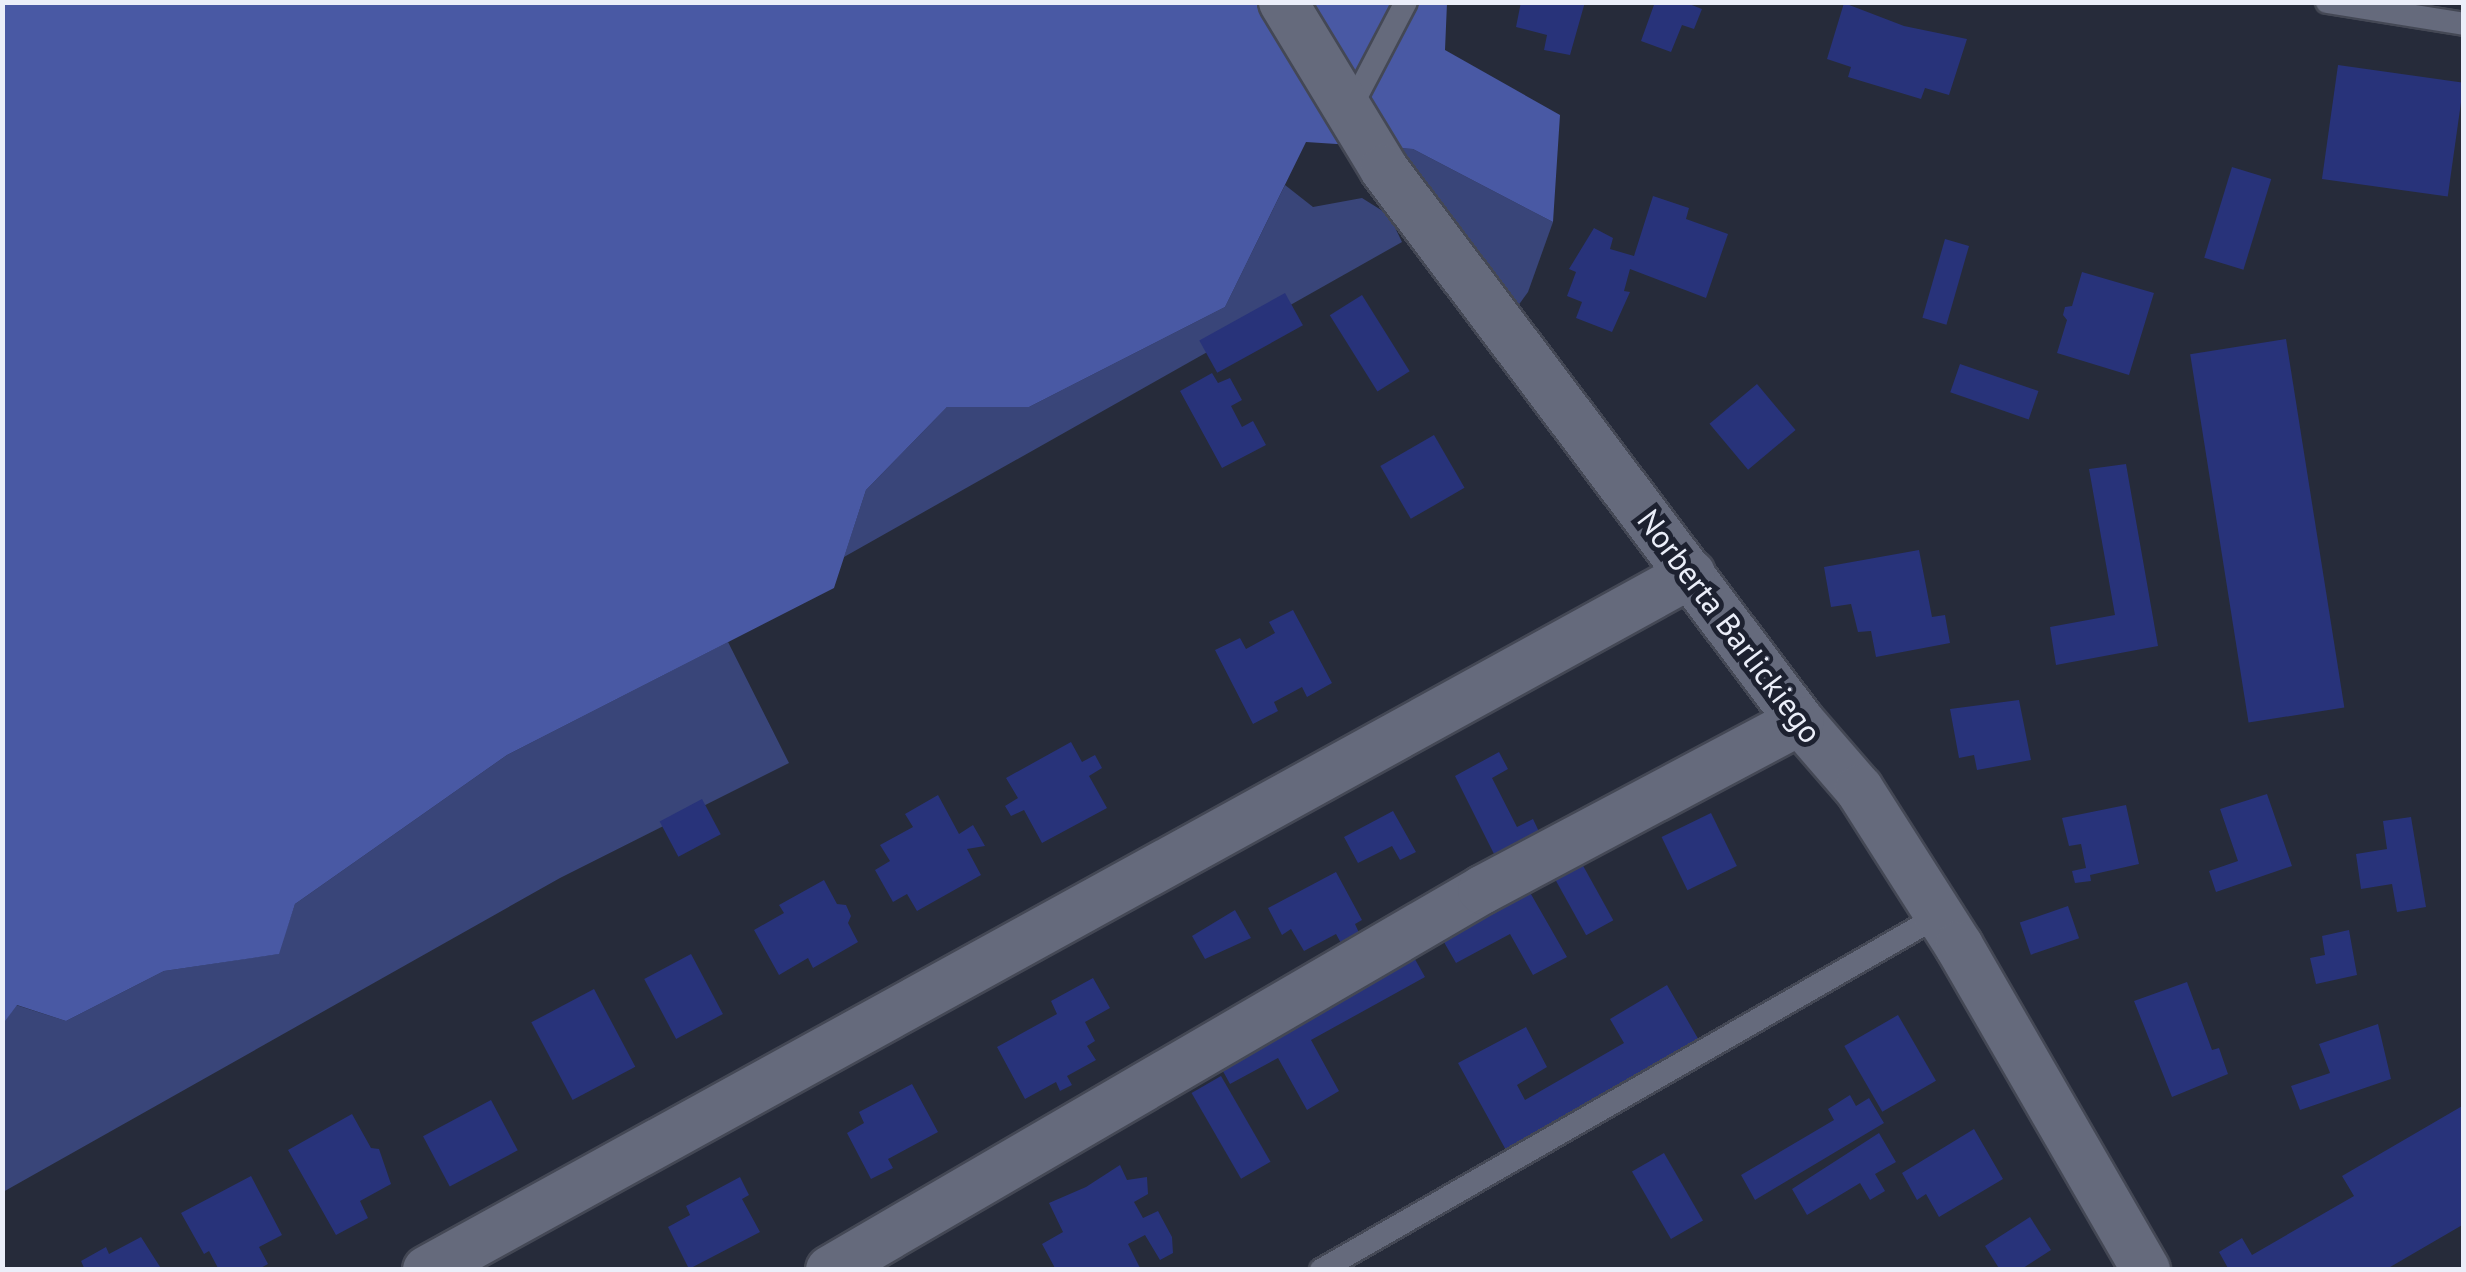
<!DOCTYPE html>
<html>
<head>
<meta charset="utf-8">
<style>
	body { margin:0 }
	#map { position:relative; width:2466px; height:1272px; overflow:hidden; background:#262b3a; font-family:"PT Sans",sans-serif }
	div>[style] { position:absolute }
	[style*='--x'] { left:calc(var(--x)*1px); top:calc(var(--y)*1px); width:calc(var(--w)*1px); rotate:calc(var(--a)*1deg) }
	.green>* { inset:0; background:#394579 }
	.forest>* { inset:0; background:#4959a4 }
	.building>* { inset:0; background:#28337a; transform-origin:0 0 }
	.roads { filter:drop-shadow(2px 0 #444855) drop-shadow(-2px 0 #444855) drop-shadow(0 2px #444855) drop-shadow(0 -2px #444855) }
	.lane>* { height:22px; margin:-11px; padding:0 11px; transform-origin:11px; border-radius:11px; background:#656a7c }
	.street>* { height:48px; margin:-24px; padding:0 24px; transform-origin:24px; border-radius:24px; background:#656a7c }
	span { translate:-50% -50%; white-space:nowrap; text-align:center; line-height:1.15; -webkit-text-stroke:10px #1d2130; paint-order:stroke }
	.street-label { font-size:32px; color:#ebeef9 }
	.frame { position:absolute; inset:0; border:5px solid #ebeef9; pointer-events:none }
</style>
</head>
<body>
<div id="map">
	<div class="green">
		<div style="clip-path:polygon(1391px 148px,1413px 149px,1553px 222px,1528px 292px,1515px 310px)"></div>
		<div style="clip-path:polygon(1285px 185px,1313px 207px,1362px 198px,1389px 215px,1402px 242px,844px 557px,866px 490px,947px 407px,1029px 407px,1225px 307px)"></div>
		<div style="clip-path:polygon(728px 642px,789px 763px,560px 878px,3px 1192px,3px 1024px,16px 1005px,66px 1021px,164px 971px,278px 954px,295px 904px,507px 755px)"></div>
	</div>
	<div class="forest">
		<div style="clip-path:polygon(3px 3px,1447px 3px,1445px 50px,1560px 115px,1553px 222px,1413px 149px,1306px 142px,1225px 307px,1029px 407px,947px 407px,866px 490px,834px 588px,507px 755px,295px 904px,279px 954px,164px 971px,66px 1021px,17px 1005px,3px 1024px)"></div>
	</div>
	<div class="building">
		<div style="clip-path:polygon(1521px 2px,1585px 2px,1570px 55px,1544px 50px,1547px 35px,1516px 27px)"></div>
		<div style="clip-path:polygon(1655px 2px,1684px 2px,1702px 9px,1694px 29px,1682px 25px,1671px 52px,1641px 41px)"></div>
		<div style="clip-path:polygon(1844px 3px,1904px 26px,1967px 39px,1949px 95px,1925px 88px,1921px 99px,1848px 77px,1851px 67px,1827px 59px)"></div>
		<div style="left:2338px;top:65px;width:127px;height:115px;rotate:8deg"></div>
		<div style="left:2232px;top:167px;width:41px;height:95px;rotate:17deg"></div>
		<div style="clip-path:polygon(1653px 196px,1689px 208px,1686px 219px,1728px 234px,1706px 298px,1630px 269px,1624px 291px,1630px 292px,1612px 332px,1576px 318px,1582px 302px,1567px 296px,1576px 272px,1569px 269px,1594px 228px,1613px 238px,1610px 249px,1634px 256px)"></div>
		<div style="left:1945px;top:239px;width:25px;height:82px;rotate:16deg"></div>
		<div style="clip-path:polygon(2082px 272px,2154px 293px,2129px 375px,2057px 353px,2067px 320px,2063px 315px,2065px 307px,2072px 306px)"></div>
		<div style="left:1285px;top:293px;width:37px;height:98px;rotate:61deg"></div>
		<div style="left:1362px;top:295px;width:90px;height:38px;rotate:58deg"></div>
		<div style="left:2286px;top:339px;width:373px;height:97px;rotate:81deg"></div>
		<div style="left:1960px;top:364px;width:83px;height:30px;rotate:19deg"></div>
		<div style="clip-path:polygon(1212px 373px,1218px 383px,1230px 378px,1242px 400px,1231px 406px,1242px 427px,1253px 421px,1266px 445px,1222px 468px,1180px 391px)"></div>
		<div style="left:1757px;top:384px;width:60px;height:62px;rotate:50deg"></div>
		<div style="left:1434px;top:435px;width:61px;height:62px;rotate:60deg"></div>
		<div style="clip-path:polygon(2126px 464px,2158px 646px,2056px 665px,2050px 627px,2115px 615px,2089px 469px)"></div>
		<div style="clip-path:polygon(1919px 550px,1932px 617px,1945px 615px,1950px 643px,1876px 657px,1871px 631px,1858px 632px,1851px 604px,1831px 607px,1824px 567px)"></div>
		<div style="clip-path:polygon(1293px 610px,1332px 683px,1307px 697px,1302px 687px,1289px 694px,1274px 702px,1278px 711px,1253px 724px,1215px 650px,1240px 638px,1246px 649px,1275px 633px,1269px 622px)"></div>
		<div style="clip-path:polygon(2019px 700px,2031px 760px,1977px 770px,1974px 755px,1959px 758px,1950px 709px)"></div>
		<div style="clip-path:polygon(1071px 742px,1082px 762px,1095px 755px,1102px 768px,1089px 776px,1107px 808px,1042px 843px,1024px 810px,1011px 816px,1005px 806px,1018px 798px,1006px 778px)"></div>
		<div style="clip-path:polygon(1499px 752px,1508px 769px,1492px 778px,1517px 827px,1533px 819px,1542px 838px,1497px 860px,1455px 776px)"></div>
		<div style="clip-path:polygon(2267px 794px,2292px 866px,2216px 892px,2209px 871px,2238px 861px,2220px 809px)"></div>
		<div style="clip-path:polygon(938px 795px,959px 834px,973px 825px,985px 846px,967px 849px,981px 875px,917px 911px,907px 894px,893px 902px,875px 870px,890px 861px,880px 845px,913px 827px,905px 814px)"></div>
		<div style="left:702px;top:799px;width:40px;height:48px;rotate:62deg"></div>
		<div style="clip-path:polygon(2126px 805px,2139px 864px,2090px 875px,2091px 881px,2075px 883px,2072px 871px,2086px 868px,2081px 844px,2069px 846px,2062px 818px)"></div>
		<div style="clip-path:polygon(1393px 811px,1416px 852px,1400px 860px,1392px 846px,1358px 863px,1344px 837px)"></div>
		<div style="left:1711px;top:813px;width:59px;height:55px;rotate:64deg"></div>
		<div style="clip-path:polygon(2411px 817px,2426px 907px,2397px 912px,2392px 884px,2361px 889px,2356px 854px,2387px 849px,2383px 821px)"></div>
		<div style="left:1576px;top:853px;width:77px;height:31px;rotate:61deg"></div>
		<div style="clip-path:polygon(1336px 872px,1362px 920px,1355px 924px,1360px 935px,1342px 945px,1336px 934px,1304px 951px,1291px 929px,1282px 935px,1268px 908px)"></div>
		<div style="clip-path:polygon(824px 880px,837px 904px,846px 905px,851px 916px,848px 923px,858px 942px,813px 968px,808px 958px,779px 975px,754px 930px,784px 913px,779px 905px)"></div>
		<div style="clip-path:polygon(1524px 882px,1567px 957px,1533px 975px,1510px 934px,1456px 963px,1437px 930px)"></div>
		<div style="left:2068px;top:906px;width:34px;height:51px;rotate:71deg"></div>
		<div style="clip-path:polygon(1235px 910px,1251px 938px,1205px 959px,1192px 936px)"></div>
		<div style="clip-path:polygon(2349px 930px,2357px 975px,2316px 984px,2310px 958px,2325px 955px,2322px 936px)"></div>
		<div style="clip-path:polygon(1407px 945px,1425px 977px,1311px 1040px,1339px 1091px,1307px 1110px,1278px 1058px,1230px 1084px,1213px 1053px)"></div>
		<div style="left:691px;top:954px;width:68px;height:53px;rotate:62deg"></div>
		<div style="clip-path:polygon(1093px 978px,1110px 1008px,1085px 1022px,1095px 1041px,1087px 1046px,1096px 1060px,1067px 1076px,1072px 1085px,1060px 1091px,1056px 1082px,1025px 1099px,997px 1047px,1057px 1014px,1051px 1001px)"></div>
		<div style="clip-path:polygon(2187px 982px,2212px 1050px,2219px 1048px,2228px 1074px,2172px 1097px,2134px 1001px)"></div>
		<div style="clip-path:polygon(1667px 985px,1700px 1042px,1507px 1152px,1458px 1063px,1526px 1027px,1547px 1067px,1517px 1085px,1525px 1100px,1624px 1043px,1610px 1019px)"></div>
		<div style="left:594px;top:989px;width:88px;height:71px;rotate:62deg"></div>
		<div style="left:1898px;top:1015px;width:76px;height:62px;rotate:60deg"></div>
		<div style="clip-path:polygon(2378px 1024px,2391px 1079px,2300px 1110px,2291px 1086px,2330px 1073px,2319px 1044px)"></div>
		<div style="left:1221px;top:1076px;width:99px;height:34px;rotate:60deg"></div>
		<div style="clip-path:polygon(912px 1084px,938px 1132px,888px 1159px,893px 1168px,871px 1179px,847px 1133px,864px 1123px,859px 1112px)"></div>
		<div style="clip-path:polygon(1850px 1095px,1856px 1106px,1869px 1098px,1884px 1123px,1755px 1200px,1741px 1175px,1834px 1120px,1828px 1109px)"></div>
		<div style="left:491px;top:1100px;width:57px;height:77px;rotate:62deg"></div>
		<div style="clip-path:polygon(2464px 1105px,2464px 1224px,2385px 1270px,2229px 1270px,2219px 1252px,2242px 1238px,2252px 1255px,2354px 1196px,2342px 1176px)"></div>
		<div style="clip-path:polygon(352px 1114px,371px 1148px,379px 1149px,391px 1184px,360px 1201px,368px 1218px,336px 1235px,288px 1150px)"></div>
		<div style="clip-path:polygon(1974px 1129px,2003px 1179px,1939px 1217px,1926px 1194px,1917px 1200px,1902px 1173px)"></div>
		<div style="clip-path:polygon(1879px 1133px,1896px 1162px,1875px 1174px,1885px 1191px,1870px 1200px,1860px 1183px,1807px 1215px,1792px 1189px)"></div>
		<div style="left:1664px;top:1153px;width:78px;height:37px;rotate:60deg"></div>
		<div style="clip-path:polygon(1120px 1165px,1127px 1180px,1147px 1177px,1148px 1194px,1134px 1202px,1143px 1218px,1158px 1211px,1172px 1237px,1173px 1253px,1160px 1260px,1145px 1235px,1128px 1244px,1141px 1270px,1056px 1270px,1042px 1244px,1063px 1232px,1049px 1203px,1086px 1187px)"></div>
		<div style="clip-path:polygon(251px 1176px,282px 1235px,259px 1247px,268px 1264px,257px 1270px,219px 1270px,209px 1251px,204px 1254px,181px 1213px)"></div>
		<div style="clip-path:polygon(740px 1177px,749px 1195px,742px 1199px,760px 1232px,689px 1269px,668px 1227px,690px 1215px,686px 1206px)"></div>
		<div style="clip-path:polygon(2030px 1217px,2051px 1250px,2020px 1270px,2000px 1270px,1985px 1246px)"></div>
		<div style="clip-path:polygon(141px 1237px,162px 1270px,85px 1270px,81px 1261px,106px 1247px,109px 1254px)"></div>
	</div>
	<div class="roads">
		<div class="lane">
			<div style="--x:2327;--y:2;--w:139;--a:9.1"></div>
			<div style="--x:1349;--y:111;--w:123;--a:-62.4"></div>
			<div style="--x:1321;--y:1270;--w:714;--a:-29.83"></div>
		</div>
		<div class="street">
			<div style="--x:1283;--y:2;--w:195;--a:58.8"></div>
			<div style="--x:1384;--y:169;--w:691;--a:53"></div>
			<div style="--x:1800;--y:721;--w:90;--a:49.1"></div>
			<div style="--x:1859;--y:789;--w:186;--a:57.5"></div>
			<div style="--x:1959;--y:946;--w:374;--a:60"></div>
			<div style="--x:427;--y:1270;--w:1443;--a:-28.84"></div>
			<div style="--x:830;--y:1270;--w:755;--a:-30.23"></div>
			<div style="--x:1482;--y:890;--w:360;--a:-28"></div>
		</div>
	</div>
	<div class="street-label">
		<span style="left:1730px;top:626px;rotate:53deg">Norberta Barlickiego</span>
	</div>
	<div class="frame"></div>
</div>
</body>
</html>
